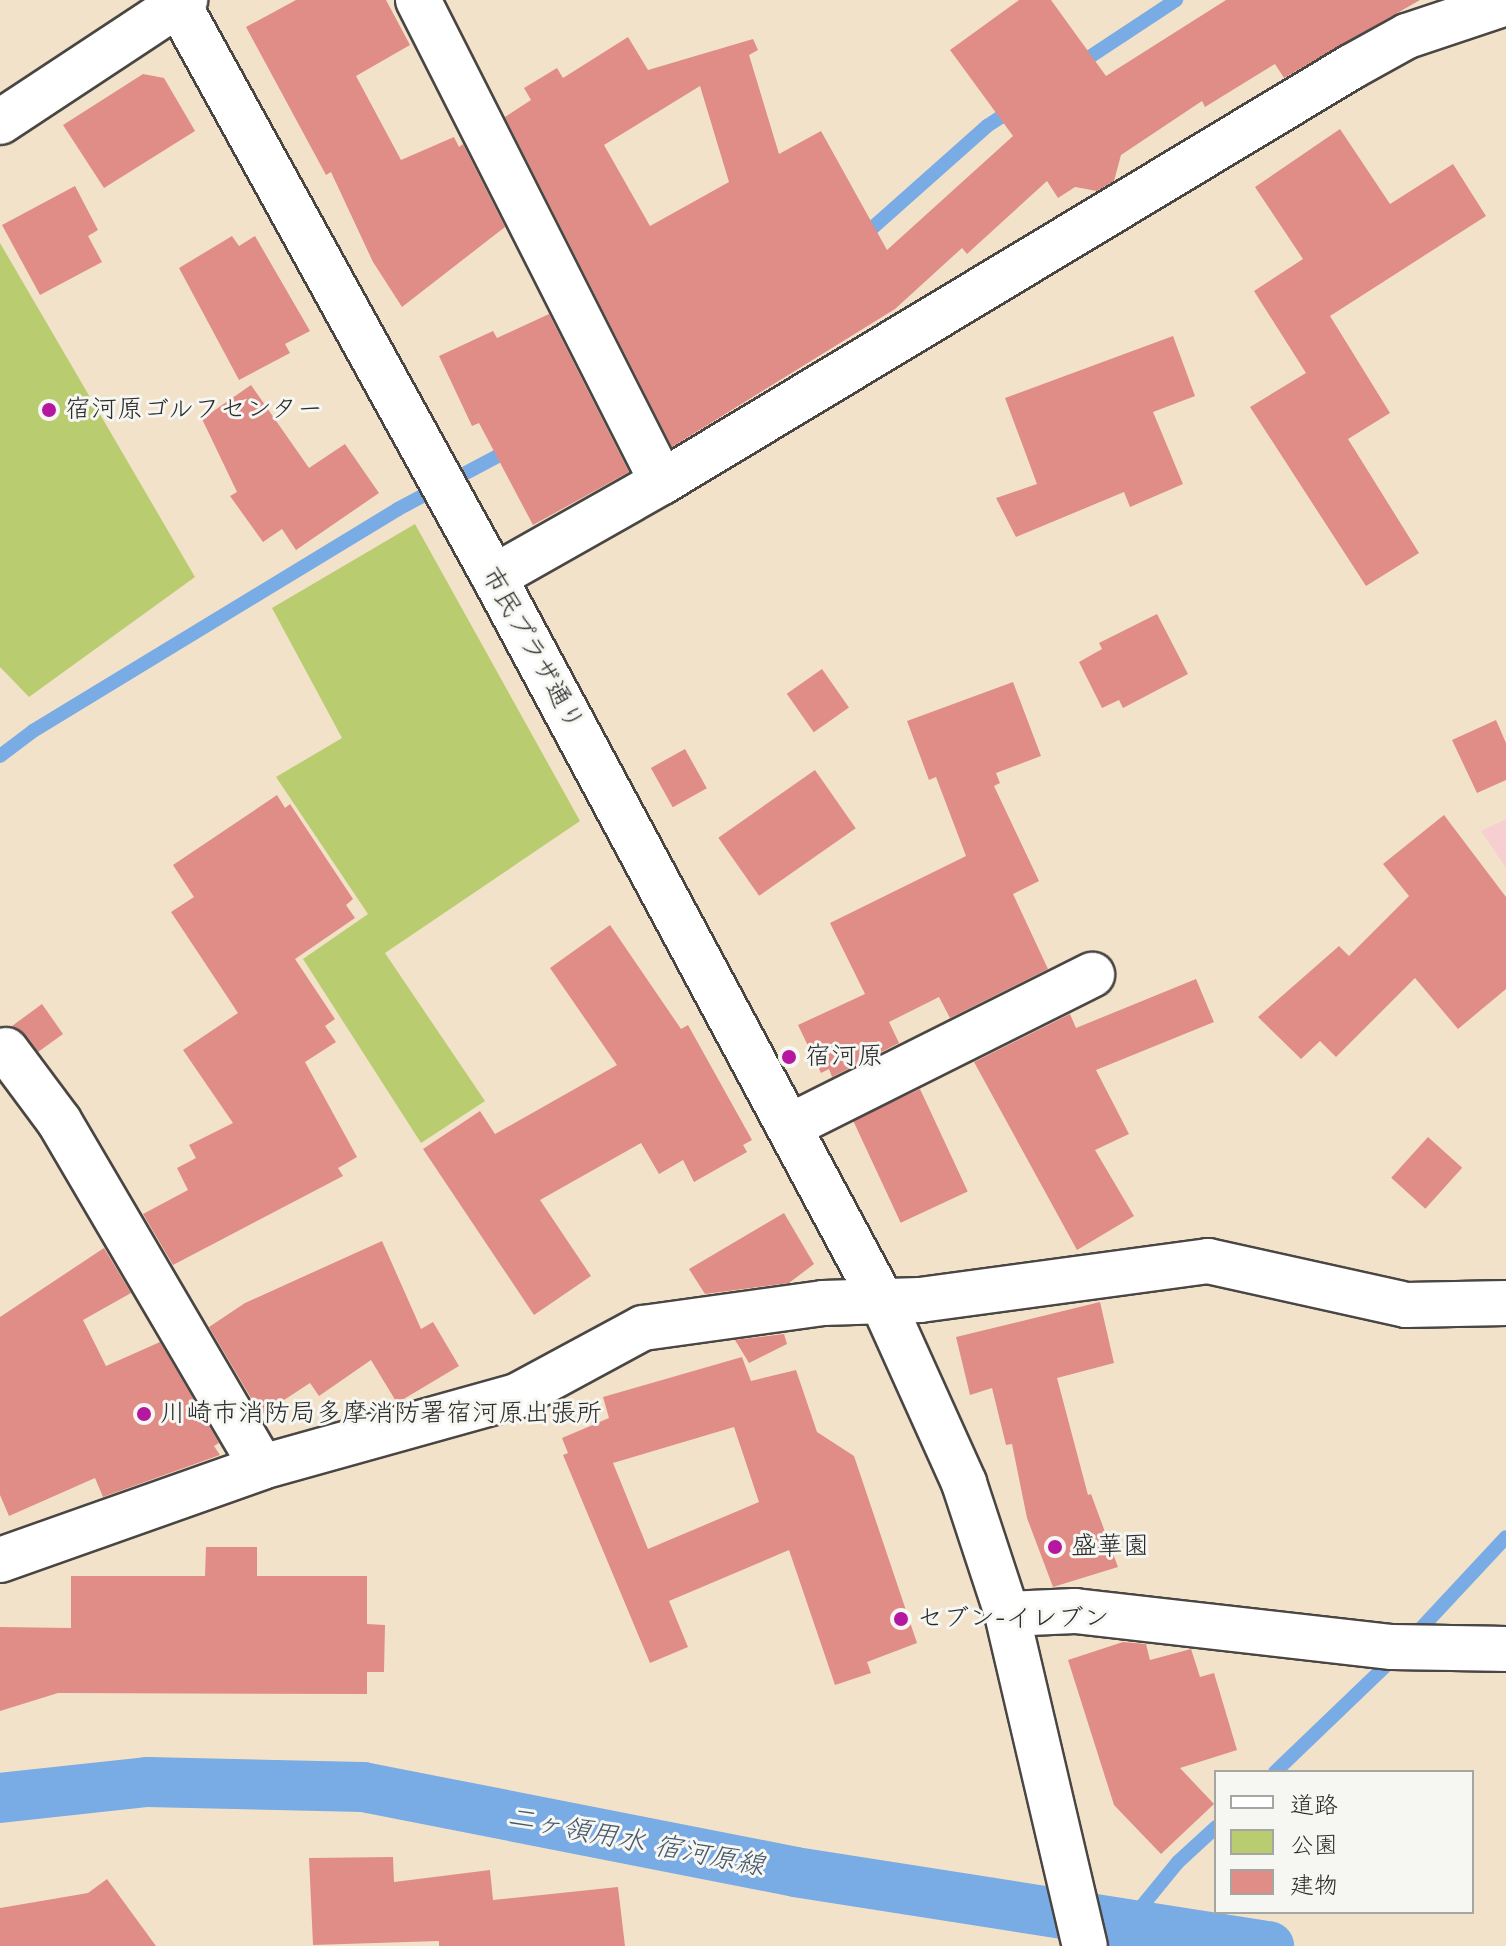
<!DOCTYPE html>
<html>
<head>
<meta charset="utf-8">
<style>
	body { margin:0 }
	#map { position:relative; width:1506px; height:1946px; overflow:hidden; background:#f3e2ca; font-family:"Comic Neue","Klee One",sans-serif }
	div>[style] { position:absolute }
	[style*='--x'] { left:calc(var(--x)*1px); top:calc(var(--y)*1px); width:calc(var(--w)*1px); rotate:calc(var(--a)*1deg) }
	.built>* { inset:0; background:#f7cfd1 }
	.green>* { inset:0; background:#b9cd70 }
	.stream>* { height:14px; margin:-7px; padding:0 7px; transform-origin:7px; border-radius:7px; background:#79abe4 }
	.canal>* { height:50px; margin:-25px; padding:0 25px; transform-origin:25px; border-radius:25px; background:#79abe4 }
	.building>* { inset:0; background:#e08d87; transform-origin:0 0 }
	.roads { filter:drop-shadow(2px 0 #494643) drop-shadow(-2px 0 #494643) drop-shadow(0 2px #494643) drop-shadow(0 -2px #494643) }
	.minor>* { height:44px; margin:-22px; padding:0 22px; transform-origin:22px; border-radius:22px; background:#fff }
	.tertiary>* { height:44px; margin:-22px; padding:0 22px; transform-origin:22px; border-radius:22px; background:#fff }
	.dots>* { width:22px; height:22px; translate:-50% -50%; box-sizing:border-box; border:4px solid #f6f6f2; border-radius:50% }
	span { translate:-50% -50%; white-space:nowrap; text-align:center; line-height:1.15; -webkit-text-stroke:6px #f6f6f2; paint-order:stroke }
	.poi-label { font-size:26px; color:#2b2b2b }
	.left { translate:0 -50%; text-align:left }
	.street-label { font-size:26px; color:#2b2b2b }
	.water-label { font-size:28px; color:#46586c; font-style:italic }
	.legend { position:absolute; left:1214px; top:1770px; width:260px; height:144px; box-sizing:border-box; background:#f6f6f2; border:2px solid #a5a5a2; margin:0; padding:10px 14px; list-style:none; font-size:24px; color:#2b2b2b }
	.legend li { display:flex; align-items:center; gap:16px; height:40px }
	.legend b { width:40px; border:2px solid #a5a5a2 }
</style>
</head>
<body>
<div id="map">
	<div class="built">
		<div style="clip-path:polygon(1506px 819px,1506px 868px,1481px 831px)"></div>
	</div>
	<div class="green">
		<div style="clip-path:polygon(0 243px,195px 577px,29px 697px,0 667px)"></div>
		<div style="clip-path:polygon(415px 524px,580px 821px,385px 953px,485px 1101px,421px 1143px,303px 959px,368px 914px,276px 777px,342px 738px,272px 608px)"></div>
	</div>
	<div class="stream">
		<div style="--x:1076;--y:66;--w:120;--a:-33.4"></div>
		<div style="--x:861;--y:238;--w:169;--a:-41.6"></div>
		<div style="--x:987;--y:126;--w:35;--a:-33"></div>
		<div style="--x:0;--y:756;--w:41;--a:-37.1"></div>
		<div style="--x:33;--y:731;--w:427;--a:-31.3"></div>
		<div style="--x:398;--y:509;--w:128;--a:-28"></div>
		<div style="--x:1411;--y:1639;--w:139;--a:-47"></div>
		<div style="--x:1275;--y:1772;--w:169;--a:-43.8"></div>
		<div style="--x:1129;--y:1922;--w:77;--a:-50.8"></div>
		<div style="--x:1178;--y:1862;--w:52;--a:-42.6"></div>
	</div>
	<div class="canal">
		<div style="--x:0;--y:1798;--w:148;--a:-6.2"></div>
		<div style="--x:147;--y:1782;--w:216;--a:1.3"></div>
		<div style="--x:363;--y:1787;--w:440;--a:11.1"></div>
		<div style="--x:795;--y:1872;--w:480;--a:8.9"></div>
	</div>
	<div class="building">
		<div style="clip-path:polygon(296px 0,386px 0,410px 45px,356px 76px,401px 160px,454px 137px,459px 147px,463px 144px,505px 227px,402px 307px,373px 262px,331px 172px,326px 175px,246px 27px)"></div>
		<div style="clip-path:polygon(evenodd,1019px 0,1051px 0,1106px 76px,1226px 0,1420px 0,1284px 78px,1275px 64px,1205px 107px,1202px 101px,1121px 155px,1114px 181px,1097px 191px,1075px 187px,1058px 198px,1047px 181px,967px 254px,962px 248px,895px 309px,672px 447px,505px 117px,531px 100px,524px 88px,557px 68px,563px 78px,628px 37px,648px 70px,753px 39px,758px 50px,749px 55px,779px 154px,821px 131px,887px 250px,1013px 136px,950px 50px,1019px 0,700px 86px,729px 182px,650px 226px,604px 145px,700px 86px)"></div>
		<div style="clip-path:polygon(143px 74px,164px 78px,195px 131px,104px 188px,63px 125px)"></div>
		<div style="clip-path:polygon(1340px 129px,1390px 204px,1453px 164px,1486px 216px,1330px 316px,1390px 413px,1348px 439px,1419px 553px,1366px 586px,1250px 407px,1306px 373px,1254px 291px,1303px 259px,1255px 187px)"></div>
		<div style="clip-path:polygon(75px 186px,98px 230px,88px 236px,102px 262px,40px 295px,2px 225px)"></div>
		<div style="clip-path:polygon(232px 236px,239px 246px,255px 236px,310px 331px,285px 344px,290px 353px,239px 380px,179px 268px)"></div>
		<div style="clip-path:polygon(549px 314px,629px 472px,533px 525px,479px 423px,472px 426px,439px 356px,493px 331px,497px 338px)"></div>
		<div style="clip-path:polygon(1173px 336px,1195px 396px,1153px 412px,1183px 484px,1130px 507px,1124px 492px,1016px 537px,996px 498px,1037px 484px,1005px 398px)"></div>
		<div style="clip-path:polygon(251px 385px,309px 468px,345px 444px,379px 493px,296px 550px,282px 529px,263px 542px,230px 496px,237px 492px,202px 419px)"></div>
		<div style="clip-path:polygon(1157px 614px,1188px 674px,1123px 708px,1119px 700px,1102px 708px,1079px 662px,1102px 649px,1099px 643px)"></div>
		<div style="left:822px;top:669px;width:47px;height:43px;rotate:55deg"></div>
		<div style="clip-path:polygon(1013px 682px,1041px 756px,996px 773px,1000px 783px,994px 786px,1039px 881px,1013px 894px,1048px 969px,950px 1018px,939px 997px,889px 1022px,899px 1043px,832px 1077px,829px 1069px,821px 1073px,798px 1025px,865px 994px,830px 923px,966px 856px,936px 777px,929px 780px,907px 721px)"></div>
		<div style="clip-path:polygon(1496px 720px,1506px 743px,1506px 780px,1477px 793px,1452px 740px)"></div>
		<div style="left:685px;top:749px;width:45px;height:39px;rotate:61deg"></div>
		<div style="left:815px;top:770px;width:71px;height:118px;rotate:55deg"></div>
		<div style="clip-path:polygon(277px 795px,285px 808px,290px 804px,353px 899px,346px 905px,355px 918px,295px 959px,335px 1019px,325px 1026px,336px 1042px,305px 1062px,357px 1157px,338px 1168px,343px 1176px,173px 1265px,143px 1214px,188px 1190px,177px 1168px,196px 1158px,189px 1145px,233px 1123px,183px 1050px,238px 1013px,171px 912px,194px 897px,173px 865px)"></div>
		<div style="clip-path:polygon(1444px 815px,1506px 897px,1506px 989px,1458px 1029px,1415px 978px,1336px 1057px,1320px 1041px,1301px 1059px,1258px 1017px,1339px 946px,1349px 956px,1409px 896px,1383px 864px)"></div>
		<div style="clip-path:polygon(610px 925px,681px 1029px,688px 1025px,752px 1140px,743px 1145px,747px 1152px,694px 1182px,683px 1160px,659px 1174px,641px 1143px,540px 1200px,591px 1276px,534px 1315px,423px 1149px,480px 1111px,495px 1134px,617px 1065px,550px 968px)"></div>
		<div style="clip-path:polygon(1196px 979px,1214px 1022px,1096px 1070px,1129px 1134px,1095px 1150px,1134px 1216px,1077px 1250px,974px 1062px,1070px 1014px,1076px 1028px)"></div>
		<div style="clip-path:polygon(42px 1004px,63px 1034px,38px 1052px,12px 1026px)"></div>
		<div style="left:920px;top:1089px;width:113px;height:74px;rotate:65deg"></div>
		<div style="left:1428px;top:1137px;width:46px;height:55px;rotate:42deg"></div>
		<div style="clip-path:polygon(784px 1213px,814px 1264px,789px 1283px,705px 1294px,689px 1269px)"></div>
		<div style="clip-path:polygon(382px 1241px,421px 1329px,433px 1322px,459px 1366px,397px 1403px,371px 1360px,319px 1396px,310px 1383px,261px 1415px,209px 1327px,245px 1303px)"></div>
		<div style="clip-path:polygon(104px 1248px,131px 1293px,83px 1320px,106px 1366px,160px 1342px,219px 1443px,214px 1446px,220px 1455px,103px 1497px,95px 1478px,9px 1516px,0 1495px,0 1317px)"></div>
		<div style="clip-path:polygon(1100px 1302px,1114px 1363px,1057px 1378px,1088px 1495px,1091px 1494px,1118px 1567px,1053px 1587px,1027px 1518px,1012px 1444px,1006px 1445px,992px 1388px,970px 1395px,956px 1337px)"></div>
		<div style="clip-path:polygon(784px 1334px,787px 1344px,749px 1363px,735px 1340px)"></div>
		<div style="clip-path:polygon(evenodd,742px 1357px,751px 1381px,796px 1370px,817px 1432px,854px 1456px,917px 1643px,867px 1662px,871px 1673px,835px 1685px,789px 1550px,669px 1601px,688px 1647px,650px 1663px,563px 1455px,568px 1453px,562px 1438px,609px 1418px,603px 1397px,742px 1357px,734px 1427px,759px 1502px,648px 1549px,613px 1463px,734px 1427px)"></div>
		<div style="clip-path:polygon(206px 1547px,257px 1547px,257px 1576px,367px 1576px,367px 1624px,385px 1625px,384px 1672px,367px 1672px,367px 1694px,58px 1693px,0 1711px,0 1627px,71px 1628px,71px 1576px,205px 1576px)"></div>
		<div style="clip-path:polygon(1123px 1642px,1146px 1644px,1150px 1660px,1191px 1649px,1200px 1677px,1214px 1673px,1237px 1750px,1180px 1768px,1214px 1804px,1161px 1854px,1114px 1805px,1068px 1660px)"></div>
		<div style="clip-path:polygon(393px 1857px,394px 1882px,490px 1870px,493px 1900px,618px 1887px,625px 1946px,439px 1946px,439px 1941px,313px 1945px,309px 1858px)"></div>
		<div style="clip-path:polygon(107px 1879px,156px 1946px,0 1946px,0 1908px,88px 1893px)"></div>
	</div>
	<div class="roads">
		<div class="minor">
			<div style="--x:418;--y:0;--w:540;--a:63.15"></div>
			<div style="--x:0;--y:122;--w:222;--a:-33.4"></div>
			<div style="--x:494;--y:577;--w:193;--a:-29.5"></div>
			<div style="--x:662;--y:482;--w:804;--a:-31.06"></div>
			<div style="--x:1351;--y:67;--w:64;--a:-29"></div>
			<div style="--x:1407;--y:36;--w:104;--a:-18.4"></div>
			<div style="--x:6;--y:1050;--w:89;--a:53.3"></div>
			<div style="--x:59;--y:1121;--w:401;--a:59.6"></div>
			<div style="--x:790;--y:1126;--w:338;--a:-26.6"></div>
			<div style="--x:0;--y:1560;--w:278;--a:-19.5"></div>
			<div style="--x:262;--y:1467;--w:265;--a:-15.6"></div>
			<div style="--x:517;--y:1396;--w:143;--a:-28.4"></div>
			<div style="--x:643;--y:1328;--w:182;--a:-7.9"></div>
			<div style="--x:823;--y:1303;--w:97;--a:-1.8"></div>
			<div style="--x:920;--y:1300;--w:291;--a:-7.7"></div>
			<div style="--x:1208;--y:1261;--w:203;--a:12.5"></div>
			<div style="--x:1406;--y:1305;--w:100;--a:-1.1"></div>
			<div style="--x:1007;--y:1614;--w:68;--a:-2.5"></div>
			<div style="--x:1075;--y:1611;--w:319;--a:6.5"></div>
			<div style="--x:1392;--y:1647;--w:114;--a:1"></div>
		</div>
		<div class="tertiary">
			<div style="--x:176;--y:0;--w:659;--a:61.14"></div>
			<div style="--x:494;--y:577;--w:821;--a:61.81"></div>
			<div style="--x:882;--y:1301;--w:200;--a:65.7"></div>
			<div style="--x:964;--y:1483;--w:138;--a:71.8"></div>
			<div style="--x:1007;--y:1614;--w:341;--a:76.8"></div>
		</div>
	</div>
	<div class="dots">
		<div style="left:49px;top:410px;background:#b5179e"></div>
		<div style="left:789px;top:1057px;background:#b5179e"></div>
		<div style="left:144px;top:1414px;background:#b5179e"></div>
		<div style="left:1055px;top:1547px;background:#b5179e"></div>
		<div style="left:901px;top:1619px;background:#b5179e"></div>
	</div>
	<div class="poi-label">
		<span class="left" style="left:65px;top:410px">宿河原ゴルフセンター</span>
		<span class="left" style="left:805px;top:1057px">宿河原</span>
		<span class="left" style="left:160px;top:1414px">川崎市消防局多摩消防署宿河原出張所</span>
		<span class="left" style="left:1071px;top:1547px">盛華園</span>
		<span class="left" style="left:917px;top:1619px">セブン-イレブン</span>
	</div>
	<div class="street-label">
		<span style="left:532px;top:649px;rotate:61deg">市民プラザ通り</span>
	</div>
	<div class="water-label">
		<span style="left:636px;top:1841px;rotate:11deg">二ヶ領用水 宿河原線</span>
	</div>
	<ul class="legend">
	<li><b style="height:10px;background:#fff"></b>道路</li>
	<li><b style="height:22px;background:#b9cd70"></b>公園</li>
	<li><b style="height:22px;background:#e08d87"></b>建物</li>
	</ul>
</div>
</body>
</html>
